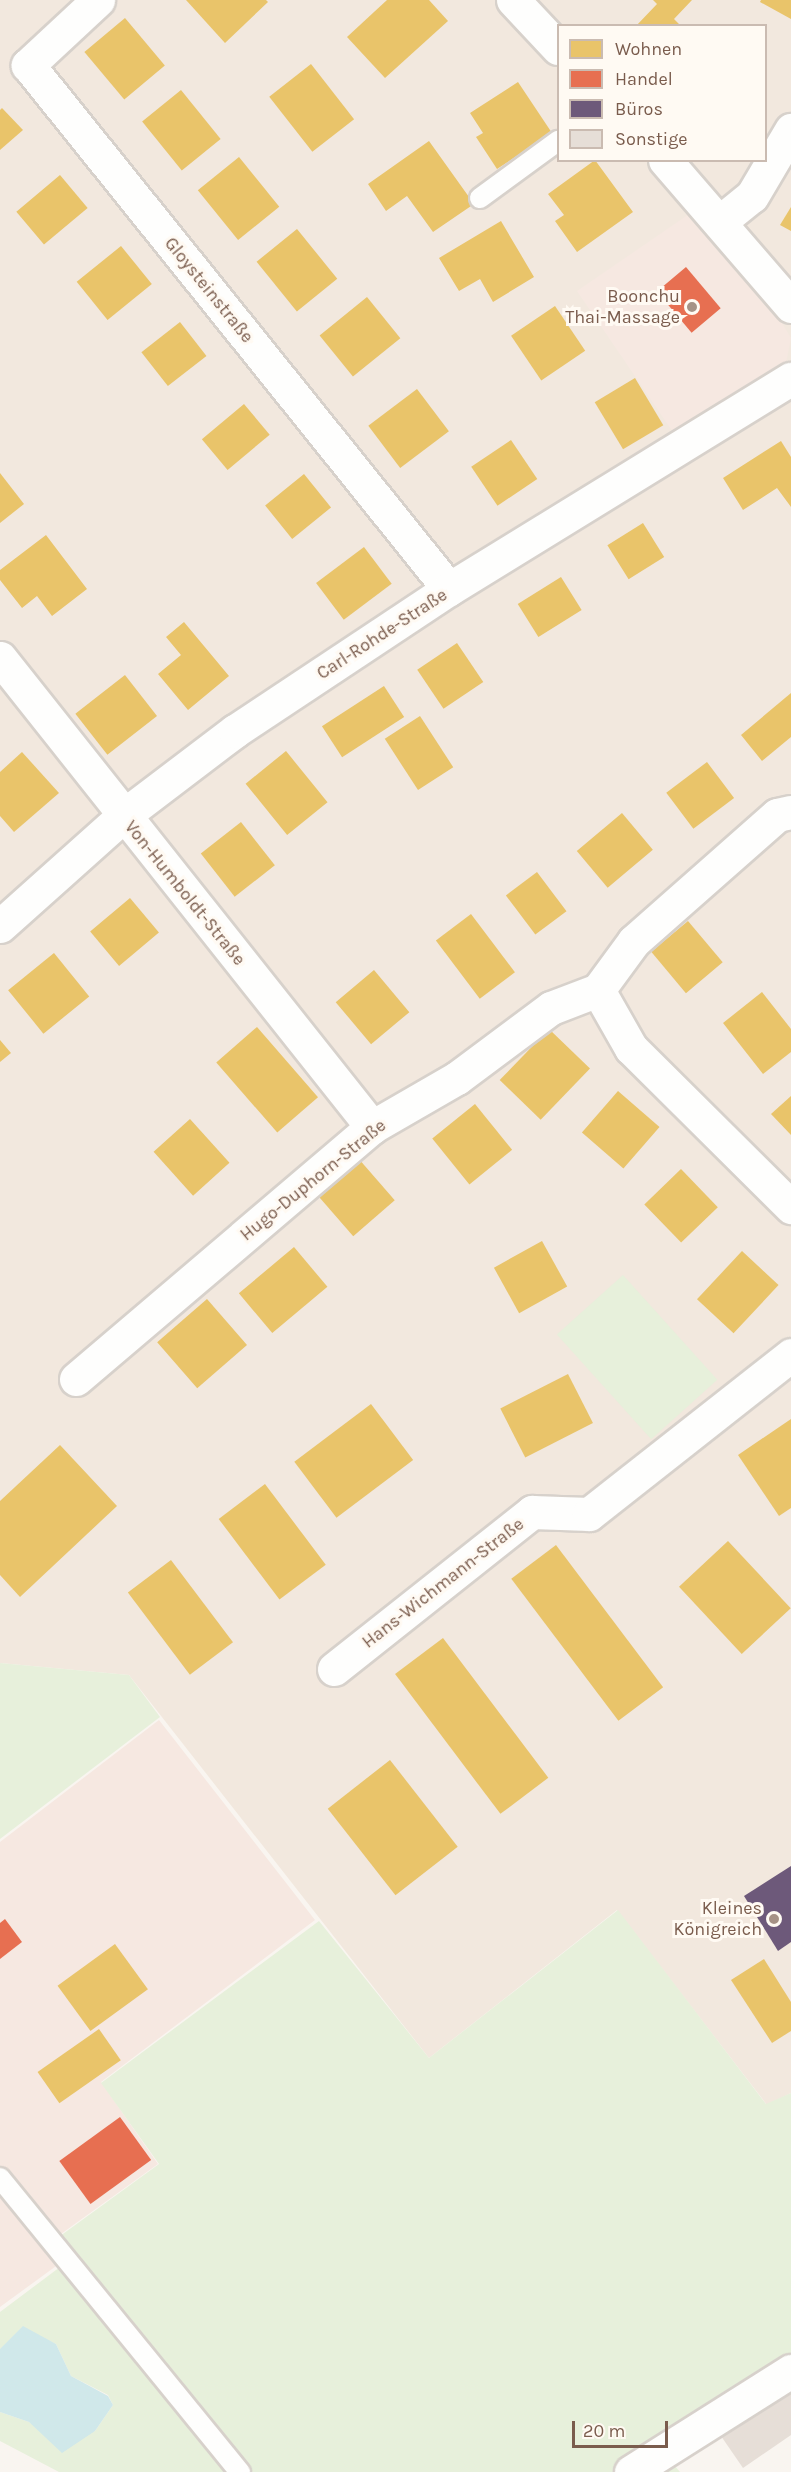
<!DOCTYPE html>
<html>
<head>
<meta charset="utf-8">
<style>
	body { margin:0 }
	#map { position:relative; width:791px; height:2472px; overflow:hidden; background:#f9f5f0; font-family:Karla,sans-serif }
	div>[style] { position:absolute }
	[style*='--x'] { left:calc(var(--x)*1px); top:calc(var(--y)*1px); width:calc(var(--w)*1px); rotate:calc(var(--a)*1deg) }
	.residential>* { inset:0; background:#f2e8de }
	.commercial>* { inset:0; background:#f6e8e1 }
	.green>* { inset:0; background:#e7f0db; transform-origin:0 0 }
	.water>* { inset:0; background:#d0e8ea }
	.homes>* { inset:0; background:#e9c46a; transform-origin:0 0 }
	.shops>* { inset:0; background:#e76f51; transform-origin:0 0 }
	.offices>* { inset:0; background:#6d597a }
	.building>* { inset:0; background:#e6ded7 }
	.roads { filter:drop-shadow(2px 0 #d7d1cb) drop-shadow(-2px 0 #d7d1cb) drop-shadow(0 2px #d7d1cb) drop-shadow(0 -2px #d7d1cb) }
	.service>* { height:20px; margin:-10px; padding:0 10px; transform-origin:10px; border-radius:10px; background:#fefefd }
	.minor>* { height:33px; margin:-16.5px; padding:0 16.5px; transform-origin:16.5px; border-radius:16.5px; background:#fefefd }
	.dots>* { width:16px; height:16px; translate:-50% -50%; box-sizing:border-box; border:3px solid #fffaf3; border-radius:50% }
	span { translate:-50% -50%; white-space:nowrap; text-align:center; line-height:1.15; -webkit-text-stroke:6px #fffaf3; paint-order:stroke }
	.street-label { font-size:18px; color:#7a5c4d }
	.poi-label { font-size:18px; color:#7a5c4d }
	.right { translate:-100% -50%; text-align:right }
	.legend { position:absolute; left:557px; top:24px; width:210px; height:138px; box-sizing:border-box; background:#fffaf3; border:2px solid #cabbb1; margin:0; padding:8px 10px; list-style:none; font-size:18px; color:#7a5c4d }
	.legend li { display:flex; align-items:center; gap:12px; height:30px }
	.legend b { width:30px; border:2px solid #cabbb1 }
	.scale { position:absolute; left:572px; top:2421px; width:96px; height:27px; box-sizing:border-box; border:3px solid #7a5c4d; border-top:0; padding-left:8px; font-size:18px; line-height:21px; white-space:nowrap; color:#7a5c4d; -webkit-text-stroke:4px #fffaf3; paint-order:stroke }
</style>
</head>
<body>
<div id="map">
	<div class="residential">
		<div style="clip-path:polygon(evenodd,0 0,791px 0,791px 2093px,767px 2105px,617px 1910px,429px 2058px,129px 1675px,0 1663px,0 0,558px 26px,766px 26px,766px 160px,558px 160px,558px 26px)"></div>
	</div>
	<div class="commercial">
		<div style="clip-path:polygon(695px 210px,768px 300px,791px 338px,785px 368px,675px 435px,577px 291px)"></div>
		<div style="clip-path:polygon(159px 1720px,315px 1920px,101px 2082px,158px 2164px,54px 2239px,63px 2261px,0 2307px,0 1842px)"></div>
	</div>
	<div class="green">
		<div style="left:623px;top:1275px;width:141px;height:89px;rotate:48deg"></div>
		<div style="clip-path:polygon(0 1663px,129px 1675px,160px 1717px,0 1839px)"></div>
		<div style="clip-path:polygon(618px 1910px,766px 2104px,791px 2093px,791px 2372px,663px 2452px,680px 2472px,59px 2472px,0 2441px,0 2412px,29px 2422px,55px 2441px,95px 2431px,113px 2405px,108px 2395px,71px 2376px,56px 2344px,43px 2338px,0 2349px,0 2312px,68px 2261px,56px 2239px,159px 2164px,101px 2083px,319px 1921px,429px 2058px)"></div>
	</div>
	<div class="water">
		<div style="clip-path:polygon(23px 2326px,56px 2344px,71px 2376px,108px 2396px,113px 2405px,95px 2431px,62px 2453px,29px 2422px,0 2412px,0 2349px)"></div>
	</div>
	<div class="homes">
		<div style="clip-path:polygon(186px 0,266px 0,268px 2px,225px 43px)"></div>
		<div style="clip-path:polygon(387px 0,429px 0,448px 21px,385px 78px,347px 37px)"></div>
		<div style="clip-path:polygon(653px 0,692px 0,674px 19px,681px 26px,636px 26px,657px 4px)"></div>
		<div style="clip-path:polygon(761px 0,791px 0,791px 19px,760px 2px)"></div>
		<div style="left:125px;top:18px;width:62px;height:53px;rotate:50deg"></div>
		<div style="left:311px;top:64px;width:70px;height:53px;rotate:52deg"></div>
		<div style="clip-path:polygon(518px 82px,552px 133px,497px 169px,476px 137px,483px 133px,470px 113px)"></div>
		<div style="left:181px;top:90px;width:63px;height:50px;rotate:51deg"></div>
		<div style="clip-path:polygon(2px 108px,23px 130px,0 150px,0 110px)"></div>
		<div style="clip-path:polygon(429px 141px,474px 204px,433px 232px,407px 196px,386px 211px,368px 184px)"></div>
		<div style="left:239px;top:157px;width:64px;height:53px;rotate:51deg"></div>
		<div style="clip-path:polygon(595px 160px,633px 212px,577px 252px,555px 221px,564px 215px,548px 194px)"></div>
		<div style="left:60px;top:175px;width:43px;height:57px;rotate:50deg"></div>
		<div style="clip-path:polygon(791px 207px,791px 231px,780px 225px)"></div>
		<div style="clip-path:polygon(501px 221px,534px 277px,493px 302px,480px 279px,459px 291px,439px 258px)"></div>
		<div style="left:297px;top:229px;width:64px;height:52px;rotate:51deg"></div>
		<div style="left:121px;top:246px;width:49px;height:57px;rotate:51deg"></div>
		<div style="left:367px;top:297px;width:53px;height:61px;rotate:51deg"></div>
		<div style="left:555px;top:306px;width:54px;height:53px;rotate:56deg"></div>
		<div style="left:180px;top:322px;width:43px;height:49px;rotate:52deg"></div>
		<div style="left:635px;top:378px;width:55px;height:47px;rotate:59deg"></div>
		<div style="left:417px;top:389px;width:53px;height:61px;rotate:53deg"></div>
		<div style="left:244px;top:404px;width:40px;height:55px;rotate:50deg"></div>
		<div style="left:511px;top:440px;width:47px;height:48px;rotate:56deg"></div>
		<div style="clip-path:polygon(781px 441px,791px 457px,791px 507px,777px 488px,743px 510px,723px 478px)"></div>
		<div style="clip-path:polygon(0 473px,24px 504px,0 523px)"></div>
		<div style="left:304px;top:474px;width:43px;height:50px;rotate:51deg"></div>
		<div style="left:643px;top:523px;width:40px;height:42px;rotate:58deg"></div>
		<div style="clip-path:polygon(46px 535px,87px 589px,52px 616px,37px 596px,22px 608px,0 580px,0 570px)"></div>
		<div style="left:364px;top:547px;width:46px;height:60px;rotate:53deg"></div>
		<div style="left:561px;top:577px;width:39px;height:51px;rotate:58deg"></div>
		<div style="clip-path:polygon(184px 622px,229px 676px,188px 710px,158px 674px,181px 655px,166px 637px)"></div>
		<div style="left:457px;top:643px;width:47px;height:48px;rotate:56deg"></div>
		<div style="left:125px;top:675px;width:52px;height:63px;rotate:52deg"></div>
		<div style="left:384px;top:686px;width:37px;height:74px;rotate:57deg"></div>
		<div style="clip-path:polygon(791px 693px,791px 737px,762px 761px,741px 735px)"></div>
		<div style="left:420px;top:716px;width:61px;height:42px;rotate:57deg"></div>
		<div style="left:286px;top:751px;width:66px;height:52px;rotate:51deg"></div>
		<div style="clip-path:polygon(22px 752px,59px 793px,14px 832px,0 816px,0 772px)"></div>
		<div style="left:707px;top:762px;width:45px;height:51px;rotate:53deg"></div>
		<div style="left:622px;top:813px;width:48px;height:59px;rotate:50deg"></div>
		<div style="left:241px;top:822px;width:55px;height:51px;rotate:52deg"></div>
		<div style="left:537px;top:872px;width:49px;height:39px;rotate:53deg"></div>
		<div style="left:130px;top:898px;width:45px;height:52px;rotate:50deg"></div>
		<div style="left:471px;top:914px;width:73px;height:44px;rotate:53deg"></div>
		<div style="left:688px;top:921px;width:54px;height:48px;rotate:50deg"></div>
		<div style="left:54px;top:953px;width:56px;height:59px;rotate:51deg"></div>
		<div style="left:374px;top:970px;width:55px;height:50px;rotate:50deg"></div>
		<div style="clip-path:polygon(762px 992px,791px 1029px,791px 1052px,763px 1074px,723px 1023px)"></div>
		<div style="left:257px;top:1027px;width:93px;height:54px;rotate:49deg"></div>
		<div style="left:549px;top:1029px;width:57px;height:71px;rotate:44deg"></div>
		<div style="clip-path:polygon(0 1040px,11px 1053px,0 1062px)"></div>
		<div style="left:618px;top:1091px;width:55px;height:55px;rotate:41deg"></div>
		<div style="clip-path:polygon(791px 1096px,791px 1135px,771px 1114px)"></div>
		<div style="left:475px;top:1104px;width:59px;height:55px;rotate:51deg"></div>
		<div style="left:190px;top:1119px;width:59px;height:49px;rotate:48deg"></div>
		<div style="left:358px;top:1158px;width:56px;height:55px;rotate:49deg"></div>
		<div style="left:681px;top:1169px;width:53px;height:51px;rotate:46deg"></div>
		<div style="left:542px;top:1241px;width:52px;height:55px;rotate:61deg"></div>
		<div style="left:294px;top:1247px;width:52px;height:72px;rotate:50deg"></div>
		<div style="left:742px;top:1251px;width:50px;height:66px;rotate:43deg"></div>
		<div style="left:207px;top:1299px;width:61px;height:66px;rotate:49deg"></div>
		<div style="left:568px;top:1374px;width:55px;height:76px;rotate:63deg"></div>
		<div style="left:371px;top:1404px;width:70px;height:96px;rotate:53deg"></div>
		<div style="clip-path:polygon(791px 1419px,791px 1508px,779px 1516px,738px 1455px)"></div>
		<div style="clip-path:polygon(60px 1445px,117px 1506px,20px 1597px,0 1575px,0 1501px)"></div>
		<div style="left:265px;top:1484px;width:101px;height:58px;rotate:53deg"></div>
		<div style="left:728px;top:1541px;width:92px;height:67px;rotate:47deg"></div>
		<div style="left:556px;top:1545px;width:178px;height:56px;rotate:53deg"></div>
		<div style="left:171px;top:1560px;width:103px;height:54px;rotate:53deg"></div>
		<div style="left:443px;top:1638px;width:175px;height:60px;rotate:53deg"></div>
		<div style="left:390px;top:1760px;width:110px;height:79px;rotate:52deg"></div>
		<div style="left:115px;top:1944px;width:56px;height:71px;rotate:54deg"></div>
		<div style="clip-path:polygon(764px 1959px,791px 2002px,791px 2031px,772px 2043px,731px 1980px)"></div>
		<div style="left:99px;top:2029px;width:38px;height:75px;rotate:55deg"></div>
	</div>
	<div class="shops">
		<div style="left:686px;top:267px;width:54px;height:38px;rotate:50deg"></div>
		<div style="clip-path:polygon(5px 1919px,22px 1942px,0 1959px,0 1923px)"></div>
		<div style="left:120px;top:2117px;width:53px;height:75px;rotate:54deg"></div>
	</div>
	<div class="offices">
		<div style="clip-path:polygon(791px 1866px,791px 1942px,778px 1951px,744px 1896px)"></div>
	</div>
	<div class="building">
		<div style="clip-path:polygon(791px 2390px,791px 2435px,743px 2468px,721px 2436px)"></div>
	</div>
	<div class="roads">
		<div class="service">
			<div style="--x:480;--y:198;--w:97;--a:-36.2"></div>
			<div style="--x:0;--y:2178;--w:380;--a:50.8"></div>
		</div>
		<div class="minor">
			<div style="--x:98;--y:0;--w:96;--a:137.1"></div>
			<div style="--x:28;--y:65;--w:672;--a:51.22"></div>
			<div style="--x:513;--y:0;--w:66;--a:46.8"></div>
			<div style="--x:665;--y:160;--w:193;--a:49.2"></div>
			<div style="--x:722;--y:220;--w:38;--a:-39"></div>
			<div style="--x:752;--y:196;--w:77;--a:-59.4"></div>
			<div style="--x:0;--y:658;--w:599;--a:51.58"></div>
			<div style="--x:791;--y:812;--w:14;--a:168"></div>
			<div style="--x:777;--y:815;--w:191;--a:138.6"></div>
			<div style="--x:634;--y:941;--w:61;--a:126.3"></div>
			<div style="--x:598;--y:990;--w:67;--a:60.4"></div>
			<div style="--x:631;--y:1048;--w:226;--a:44.8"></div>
			<div style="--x:0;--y:926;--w:165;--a:-41.8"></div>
			<div style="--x:123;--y:816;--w:141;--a:-37.2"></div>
			<div style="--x:235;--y:731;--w:257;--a:-33.6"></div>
			<div style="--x:449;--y:589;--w:401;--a:-31.6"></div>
			<div style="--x:76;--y:1379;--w:389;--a:-40.4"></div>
			<div style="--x:372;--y:1127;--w:98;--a:-30"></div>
			<div style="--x:457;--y:1078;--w:117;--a:-36.7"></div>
			<div style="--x:551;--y:1008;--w:50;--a:-21"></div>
			<div style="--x:334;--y:1669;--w:253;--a:-38.4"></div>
			<div style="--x:532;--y:1512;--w:57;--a:2"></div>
			<div style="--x:589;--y:1514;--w:257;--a:-38.2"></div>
			<div style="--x:631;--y:2472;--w:189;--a:-32.3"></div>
		</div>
	</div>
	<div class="dots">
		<div style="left:692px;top:307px;background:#a69286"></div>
		<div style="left:774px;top:1919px;background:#a69286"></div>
	</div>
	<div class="street-label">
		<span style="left:209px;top:290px;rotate:51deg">Gloysteinstraße</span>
		<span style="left:382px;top:634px;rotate:-33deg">Carl-Rohde-Straße</span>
		<span style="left:185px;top:893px;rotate:51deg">Von-Humboldt-Straße</span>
		<span style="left:313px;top:1180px;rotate:-39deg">Hugo-Duphorn-Straße</span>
		<span style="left:443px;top:1583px;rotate:-38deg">Hans-Wichmann-Straße</span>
	</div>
	<div class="poi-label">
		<span class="right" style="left:680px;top:307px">Boonchu<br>Thai-Massage</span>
		<span class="right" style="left:762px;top:1919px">Kleines<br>Königreich</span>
	</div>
	<ul class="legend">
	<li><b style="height:16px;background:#e9c46a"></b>Wohnen</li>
	<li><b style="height:16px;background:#e76f51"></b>Handel</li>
	<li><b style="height:16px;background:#6d597a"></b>Büros</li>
	<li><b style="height:16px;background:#e6ded7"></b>Sonstige</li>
	</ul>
	<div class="scale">20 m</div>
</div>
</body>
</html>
